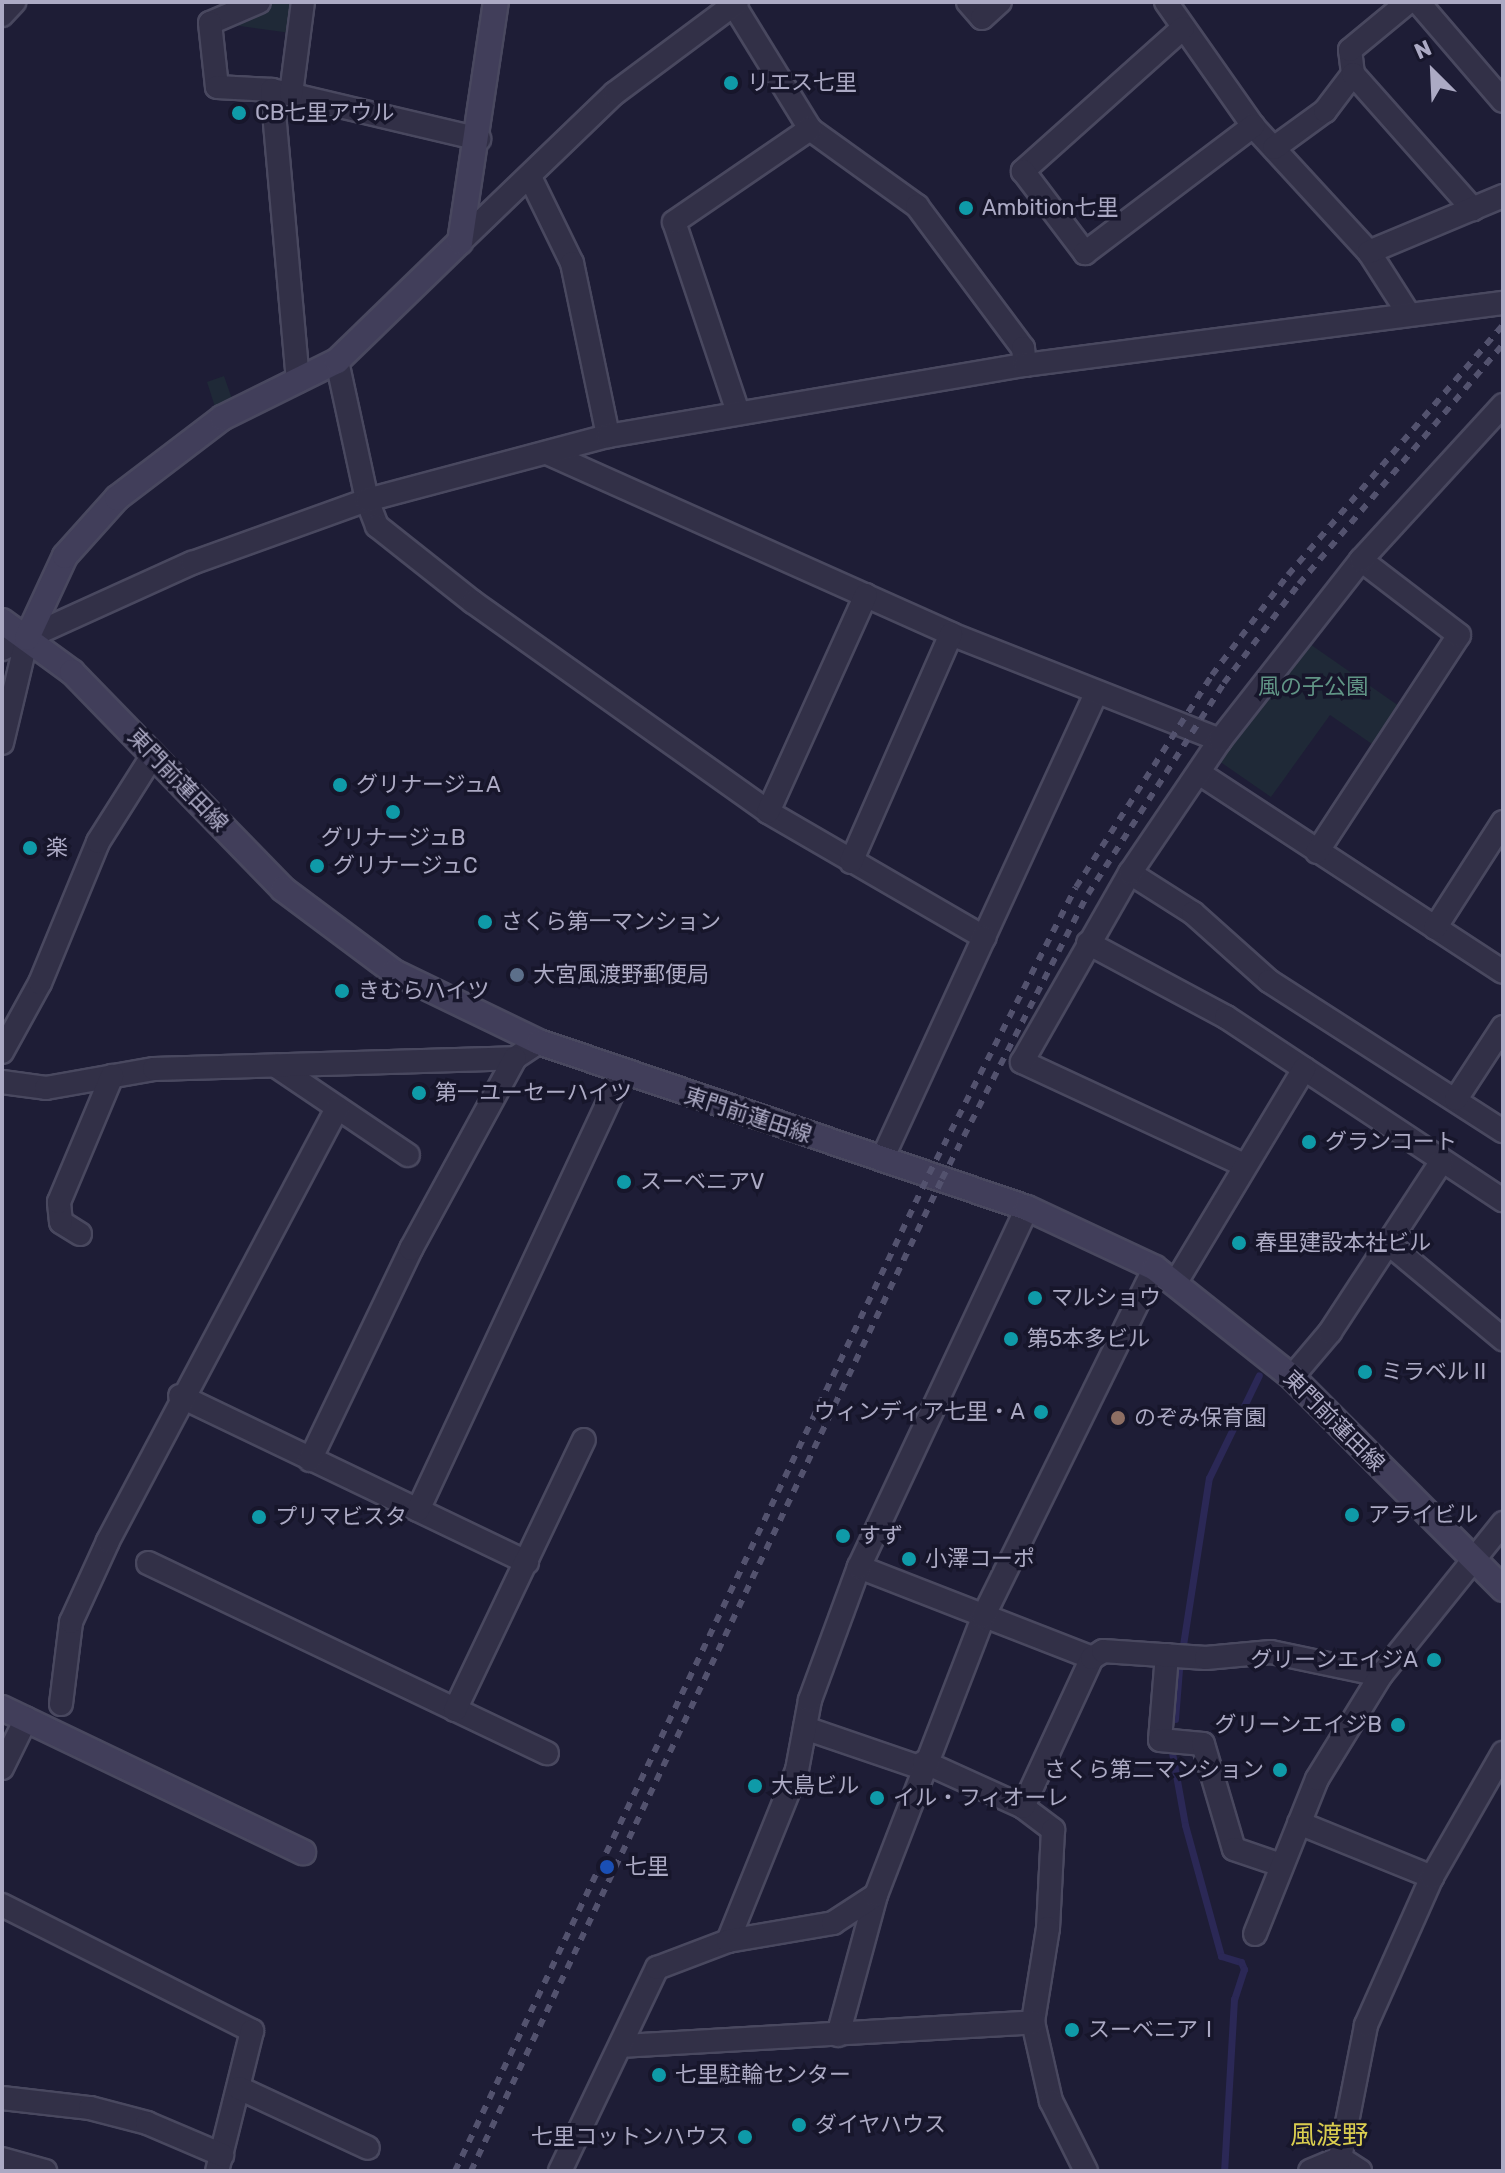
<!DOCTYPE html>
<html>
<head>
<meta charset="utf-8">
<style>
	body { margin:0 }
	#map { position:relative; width:1505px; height:2173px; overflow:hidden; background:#1e1d36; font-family:Rubik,"Noto Sans JP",sans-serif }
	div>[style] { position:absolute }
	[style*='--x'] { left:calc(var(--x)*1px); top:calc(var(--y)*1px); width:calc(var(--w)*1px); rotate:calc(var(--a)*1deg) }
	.green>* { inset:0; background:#1f2937 }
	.stream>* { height:7px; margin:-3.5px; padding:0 3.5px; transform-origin:3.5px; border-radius:3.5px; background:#2b2856 }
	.roads { filter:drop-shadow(2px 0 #49485f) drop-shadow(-2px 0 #49485f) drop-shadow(0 2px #49485f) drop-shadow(0 -2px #49485f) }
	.street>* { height:22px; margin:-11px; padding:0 11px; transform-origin:11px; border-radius:11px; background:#323047 }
	.secondary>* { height:24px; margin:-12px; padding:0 12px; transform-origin:12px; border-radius:12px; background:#413e5a }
	.rail>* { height:6px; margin-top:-3px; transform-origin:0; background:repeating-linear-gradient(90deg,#53526e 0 8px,transparent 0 16px) }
	.dots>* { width:22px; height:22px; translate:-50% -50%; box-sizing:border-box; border:4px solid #17162b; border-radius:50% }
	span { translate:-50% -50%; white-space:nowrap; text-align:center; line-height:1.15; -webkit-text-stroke:7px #17162b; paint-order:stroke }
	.poi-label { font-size:22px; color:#acaac4 }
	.left { translate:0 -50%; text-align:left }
	.right { translate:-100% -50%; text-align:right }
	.park-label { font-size:22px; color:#619586 }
	.street-label { font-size:22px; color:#acaac4 }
	.quarter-label { font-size:26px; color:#dacd4f }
	.frame { position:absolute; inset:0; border:4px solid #acaac4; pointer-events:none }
	.north { position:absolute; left:1393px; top:32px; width:80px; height:80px; -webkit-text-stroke:6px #17162b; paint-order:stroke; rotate:336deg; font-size:22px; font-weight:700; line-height:32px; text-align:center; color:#acaac4 }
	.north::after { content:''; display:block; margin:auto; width:28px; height:36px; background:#acaac4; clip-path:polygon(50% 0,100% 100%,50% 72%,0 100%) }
</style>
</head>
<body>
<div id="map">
	<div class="green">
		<div style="clip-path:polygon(275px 2px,296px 2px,291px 33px,226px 24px)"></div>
		<div style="clip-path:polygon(224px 376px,232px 399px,216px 410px,207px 382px)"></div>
		<div style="clip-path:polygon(1307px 642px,1399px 706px,1372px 744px,1330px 715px,1271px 797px,1219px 761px)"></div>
	</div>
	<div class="stream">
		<div style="--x:1183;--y:1645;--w:169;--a:-81.2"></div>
		<div style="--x:1209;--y:1478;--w:114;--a:-64.1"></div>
		<div style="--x:1175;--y:1719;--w:50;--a:-85.4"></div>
		<div style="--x:1171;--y:1747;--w:79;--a:79.8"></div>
		<div style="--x:1185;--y:1825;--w:136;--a:74.6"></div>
		<div style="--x:1221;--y:1956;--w:21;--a:17"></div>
		<div style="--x:1241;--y:1962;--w:8;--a:67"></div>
		<div style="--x:1244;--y:1969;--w:32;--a:108"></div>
		<div style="--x:1234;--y:1999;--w:172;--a:93.3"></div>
	</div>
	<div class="roads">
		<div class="street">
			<div style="--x:259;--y:2;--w:53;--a:156.8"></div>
			<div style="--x:210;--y:23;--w:64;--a:83.8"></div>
			<div style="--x:217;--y:87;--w:55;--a:3.1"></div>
			<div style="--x:272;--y:90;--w:213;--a:13.3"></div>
			<div style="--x:732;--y:2;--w:149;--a:58.4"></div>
			<div style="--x:810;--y:129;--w:132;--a:35.7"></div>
			<div style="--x:917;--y:206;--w:177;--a:53.3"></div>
			<div style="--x:1023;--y:348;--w:17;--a:83"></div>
			<div style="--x:968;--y:2;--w:21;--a:49"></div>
			<div style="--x:982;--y:18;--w:24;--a:-42"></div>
			<div style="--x:1166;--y:2;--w:151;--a:54.9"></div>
			<div style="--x:1253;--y:126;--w:171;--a:47.4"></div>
			<div style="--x:1369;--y:252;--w:72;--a:57.4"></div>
			<div style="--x:1418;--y:2;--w:130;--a:49.4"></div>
			<div style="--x:2;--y:15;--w:18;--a:-47"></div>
			<div style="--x:1183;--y:28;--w:215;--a:138.2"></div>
			<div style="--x:1023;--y:171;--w:103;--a:52.9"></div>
			<div style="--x:1085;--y:253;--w:211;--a:-37.1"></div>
			<div style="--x:1353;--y:74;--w:24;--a:-97"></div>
			<div style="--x:1350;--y:50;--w:75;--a:-39.6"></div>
			<div style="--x:272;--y:90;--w:292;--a:84.9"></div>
			<div style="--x:291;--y:94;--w:93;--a:-82.6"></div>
			<div style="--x:1274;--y:148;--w:63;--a:-36"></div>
			<div style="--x:1325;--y:111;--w:46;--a:-52.9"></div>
			<div style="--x:1353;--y:74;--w:181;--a:48.4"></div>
			<div style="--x:530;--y:177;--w:96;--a:64"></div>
			<div style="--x:572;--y:263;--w:177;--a:78.2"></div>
			<div style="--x:460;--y:242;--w:215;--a:-43.9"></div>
			<div style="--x:615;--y:93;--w:152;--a:-36.7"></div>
			<div style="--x:1369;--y:252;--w:145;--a:-22.7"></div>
			<div style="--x:337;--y:361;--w:142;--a:77.8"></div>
			<div style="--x:367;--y:500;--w:28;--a:69"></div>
			<div style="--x:377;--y:526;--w:122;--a:38.4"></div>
			<div style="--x:473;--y:602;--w:362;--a:35.4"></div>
			<div style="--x:768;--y:812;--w:250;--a:30.1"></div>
			<div style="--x:984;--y:937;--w:268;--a:-65.3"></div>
			<div style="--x:738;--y:412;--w:200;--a:-108.6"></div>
			<div style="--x:674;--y:222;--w:165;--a:-34.4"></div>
			<div style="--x:547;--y:453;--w:443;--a:24.1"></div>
			<div style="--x:951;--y:634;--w:289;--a:21.5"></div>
			<div style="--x:2;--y:649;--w:209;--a:-24.4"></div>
			<div style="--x:192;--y:563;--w:186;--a:-19.8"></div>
			<div style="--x:367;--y:500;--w:249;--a:-14.9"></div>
			<div style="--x:608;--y:436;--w:423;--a:-9.7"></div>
			<div style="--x:1025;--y:365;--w:482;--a:-7.4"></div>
			<div style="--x:2;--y:743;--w:108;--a:-76.6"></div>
			<div style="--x:1199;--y:773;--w:363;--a:33.2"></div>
			<div style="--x:768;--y:812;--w:238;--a:-65.7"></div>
			<div style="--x:1317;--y:852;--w:259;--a:-56.8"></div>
			<div style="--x:1459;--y:635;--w:123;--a:-142.6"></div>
			<div style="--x:851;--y:862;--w:249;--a:-66.3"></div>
			<div style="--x:1130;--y:873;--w:75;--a:32.4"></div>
			<div style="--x:1193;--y:913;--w:102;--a:41.8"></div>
			<div style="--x:1269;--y:981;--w:278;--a:32.7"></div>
			<div style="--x:1435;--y:928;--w:126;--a:-57.3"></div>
			<div style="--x:1088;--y:943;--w:157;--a:28.2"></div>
			<div style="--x:1226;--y:1017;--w:332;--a:33.5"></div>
			<div style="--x:2;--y:1052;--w:79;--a:-61.2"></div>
			<div style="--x:40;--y:983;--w:152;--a:-67.6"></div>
			<div style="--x:98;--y:842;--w:103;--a:-57.7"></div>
			<div style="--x:276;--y:1066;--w:159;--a:34"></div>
			<div style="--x:2;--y:1082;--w:44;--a:7.8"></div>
			<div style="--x:46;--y:1088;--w:110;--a:-10"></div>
			<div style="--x:154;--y:1069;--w:361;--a:-1.7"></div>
			<div style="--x:515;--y:1058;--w:29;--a:-34"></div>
			<div style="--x:1456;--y:1099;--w:86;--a:-56.9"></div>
			<div style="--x:883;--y:1157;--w:242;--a:-65.3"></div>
			<div style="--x:1244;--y:1165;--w:245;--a:-155.1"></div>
			<div style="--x:1022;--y:1062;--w:218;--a:-60.3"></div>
			<div style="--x:1130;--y:873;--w:161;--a:-55.9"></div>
			<div style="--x:1220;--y:740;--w:229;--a:-51.9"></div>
			<div style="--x:1361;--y:560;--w:210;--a:-47.5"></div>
			<div style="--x:80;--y:1234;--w:22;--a:-148"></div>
			<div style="--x:61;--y:1222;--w:20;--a:-96"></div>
			<div style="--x:59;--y:1202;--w:137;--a:-67.2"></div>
			<div style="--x:1388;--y:1243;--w:150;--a:39.9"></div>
			<div style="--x:1176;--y:1282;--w:249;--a:-59"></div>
			<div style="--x:1292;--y:1377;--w:59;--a:-49.8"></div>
			<div style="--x:1330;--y:1332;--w:204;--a:-56.8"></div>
			<div style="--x:180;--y:1396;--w:385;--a:25.6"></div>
			<div style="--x:310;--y:1460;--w:234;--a:-64.4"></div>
			<div style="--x:411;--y:1249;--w:217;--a:-61.4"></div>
			<div style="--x:418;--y:1510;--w:481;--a:-65"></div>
			<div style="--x:148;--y:1563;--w:442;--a:25.5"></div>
			<div style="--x:859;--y:1567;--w:250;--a:21.3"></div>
			<div style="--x:1167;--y:1655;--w:85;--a:94.7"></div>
			<div style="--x:1160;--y:1740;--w:43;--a:5.3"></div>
			<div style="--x:1203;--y:1744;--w:109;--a:73.6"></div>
			<div style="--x:1234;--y:1849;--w:50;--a:18.8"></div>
			<div style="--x:61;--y:1704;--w:83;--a:-83"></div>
			<div style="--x:71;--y:1622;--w:89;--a:-65.4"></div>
			<div style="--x:108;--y:1541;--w:490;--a:-62.1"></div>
			<div style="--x:455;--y:1710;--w:299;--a:-64.5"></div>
			<div style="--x:805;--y:1728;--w:124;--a:18.9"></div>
			<div style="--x:924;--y:1762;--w:109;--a:24.4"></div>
			<div style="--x:1023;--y:1807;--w:38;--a:37"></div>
			<div style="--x:1053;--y:1830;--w:98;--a:92.9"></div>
			<div style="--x:1048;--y:1928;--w:95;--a:99.1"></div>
			<div style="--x:1033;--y:2022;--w:81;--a:77.2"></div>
			<div style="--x:1051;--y:2101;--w:78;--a:63.4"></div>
			<div style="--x:2;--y:1768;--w:55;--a:-63.9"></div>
			<div style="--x:1023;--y:1807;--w:164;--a:-65.2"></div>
			<div style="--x:1092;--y:1658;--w:13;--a:-32"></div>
			<div style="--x:1103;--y:1651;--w:103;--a:3.9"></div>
			<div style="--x:1206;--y:1658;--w:65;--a:-5.3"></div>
			<div style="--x:1271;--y:1652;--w:112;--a:11.8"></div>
			<div style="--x:1381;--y:1675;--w:195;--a:-51.2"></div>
			<div style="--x:1299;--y:1823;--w:144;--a:22.1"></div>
			<div style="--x:2;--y:1905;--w:280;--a:26.7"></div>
			<div style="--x:252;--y:2031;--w:144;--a:104"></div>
			<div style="--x:1255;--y:1934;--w:167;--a:-68.2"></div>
			<div style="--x:1317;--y:1779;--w:122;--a:-58.4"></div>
			<div style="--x:728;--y:1941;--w:184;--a:-68"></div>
			<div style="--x:797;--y:1770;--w:71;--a:-79.5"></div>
			<div style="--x:810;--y:1700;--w:142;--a:-69.8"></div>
			<div style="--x:859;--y:1567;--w:396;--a:-64.9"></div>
			<div style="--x:838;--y:2035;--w:145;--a:-74.8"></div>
			<div style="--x:622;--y:2046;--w:412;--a:-3.3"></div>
			<div style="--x:239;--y:2088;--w:142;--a:24.9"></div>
			<div style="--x:2;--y:2098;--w:89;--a:6.5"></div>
			<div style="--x:90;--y:2108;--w:59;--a:14.7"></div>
			<div style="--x:147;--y:2123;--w:82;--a:23.1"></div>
			<div style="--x:1340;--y:2158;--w:136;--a:-78.9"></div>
			<div style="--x:1366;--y:2025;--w:162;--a:-66"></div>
			<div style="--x:1432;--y:1877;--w:143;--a:-60.2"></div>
			<div style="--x:1340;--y:2158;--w:24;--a:33"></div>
			<div style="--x:2;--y:2159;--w:45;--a:15.6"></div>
			<div style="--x:560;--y:2171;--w:225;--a:-64.5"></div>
			<div style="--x:657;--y:1968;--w:76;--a:-20.8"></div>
			<div style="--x:728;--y:1941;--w:107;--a:-9.7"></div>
			<div style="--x:833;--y:1923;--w:51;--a:-33.1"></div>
			<div style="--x:876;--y:1895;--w:298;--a:-68.9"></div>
			<div style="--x:983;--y:1617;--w:389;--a:-63.8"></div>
			<div style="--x:1310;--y:2171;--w:33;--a:-23"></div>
		</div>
		<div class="secondary">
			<div style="--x:2;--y:621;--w:87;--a:36.1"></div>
			<div style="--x:72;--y:672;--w:303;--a:45.8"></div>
			<div style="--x:283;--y:889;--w:139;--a:36.8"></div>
			<div style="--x:394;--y:972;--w:161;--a:25.8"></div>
			<div style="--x:539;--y:1042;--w:515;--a:18.79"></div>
			<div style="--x:1027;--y:1208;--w:141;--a:25.1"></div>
			<div style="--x:1155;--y:1268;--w:175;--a:38.5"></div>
			<div style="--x:1292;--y:1377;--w:299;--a:45.1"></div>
			<div style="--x:27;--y:638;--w:90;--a:-65.1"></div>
			<div style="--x:65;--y:556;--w:78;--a:-48.1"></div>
			<div style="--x:117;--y:498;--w:132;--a:-37.3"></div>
			<div style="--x:222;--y:418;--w:128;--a:-26.4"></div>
			<div style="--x:337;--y:361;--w:171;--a:-44.1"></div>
			<div style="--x:460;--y:242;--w:243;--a:-81.5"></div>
			<div style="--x:2;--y:1708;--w:334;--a:25.6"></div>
		</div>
	</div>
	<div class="rail">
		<div style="--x:455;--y:2171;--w:1104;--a:-64.57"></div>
		<div style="--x:929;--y:1174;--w:322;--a:-62.9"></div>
		<div style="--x:1076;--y:887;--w:252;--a:-57.3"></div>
		<div style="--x:1212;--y:675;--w:126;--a:-52.8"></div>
		<div style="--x:1288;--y:575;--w:330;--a:-49.3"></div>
		<div style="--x:471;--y:2171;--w:1098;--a:-64.6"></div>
		<div style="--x:942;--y:1179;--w:320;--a:-62.9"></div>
		<div style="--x:1088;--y:894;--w:251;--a:-57.2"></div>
		<div style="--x:1224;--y:683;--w:124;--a:-52.9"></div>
		<div style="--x:1299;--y:584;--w:315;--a:-49.6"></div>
	</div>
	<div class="dots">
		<div style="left:731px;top:83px;background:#0f9aa8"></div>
		<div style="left:239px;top:113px;background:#0f9aa8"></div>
		<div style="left:966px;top:208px;background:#0f9aa8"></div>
		<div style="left:340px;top:785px;background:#0f9aa8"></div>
		<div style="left:393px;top:812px;background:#0f9aa8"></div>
		<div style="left:30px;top:848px;background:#0f9aa8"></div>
		<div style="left:317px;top:866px;background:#0f9aa8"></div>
		<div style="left:485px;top:922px;background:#0f9aa8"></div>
		<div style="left:517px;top:975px;background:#5c6f8a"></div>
		<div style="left:342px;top:991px;background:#0f9aa8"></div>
		<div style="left:419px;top:1093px;background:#0f9aa8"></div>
		<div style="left:1309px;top:1142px;background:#0f9aa8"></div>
		<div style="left:624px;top:1182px;background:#0f9aa8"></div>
		<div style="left:1239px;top:1243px;background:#0f9aa8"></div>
		<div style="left:1035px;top:1298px;background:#0f9aa8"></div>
		<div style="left:1011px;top:1339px;background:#0f9aa8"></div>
		<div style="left:1365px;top:1372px;background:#0f9aa8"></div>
		<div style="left:1041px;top:1412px;background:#0f9aa8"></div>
		<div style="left:1118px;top:1418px;background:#8d6e63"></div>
		<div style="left:1352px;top:1515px;background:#0f9aa8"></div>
		<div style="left:259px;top:1517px;background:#0f9aa8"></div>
		<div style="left:843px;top:1536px;background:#0f9aa8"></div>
		<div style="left:909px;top:1559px;background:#0f9aa8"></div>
		<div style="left:1434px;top:1660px;background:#0f9aa8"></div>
		<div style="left:1398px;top:1725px;background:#0f9aa8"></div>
		<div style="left:1280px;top:1770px;background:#0f9aa8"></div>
		<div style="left:755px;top:1786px;background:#0f9aa8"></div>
		<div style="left:877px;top:1798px;background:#0f9aa8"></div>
		<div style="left:607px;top:1867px;background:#1a4fb4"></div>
		<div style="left:1072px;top:2030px;background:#0f9aa8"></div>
		<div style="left:659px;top:2075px;background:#0f9aa8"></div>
		<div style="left:799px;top:2125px;background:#0f9aa8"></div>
		<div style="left:745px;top:2137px;background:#0f9aa8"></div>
	</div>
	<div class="poi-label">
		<span class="left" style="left:747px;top:83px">リエス七里</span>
		<span class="left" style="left:255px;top:113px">CB七里アウル</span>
		<span class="left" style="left:982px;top:208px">Ambition七里</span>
		<span class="left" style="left:356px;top:785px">グリナージュA</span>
		<span style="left:393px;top:838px">グリナージュB</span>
		<span class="left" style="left:46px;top:848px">楽</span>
		<span class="left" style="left:333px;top:866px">グリナージュC</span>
		<span class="left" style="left:501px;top:922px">さくら第一マンション</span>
		<span class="left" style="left:533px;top:975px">大宮風渡野郵便局</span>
		<span class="left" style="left:358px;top:991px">きむらハイツ</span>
		<span class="left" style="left:435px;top:1093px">第一ユーセーハイツ</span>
		<span class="left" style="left:1325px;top:1142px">グランコート</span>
		<span class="left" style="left:640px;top:1182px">スーベニアV</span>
		<span class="left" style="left:1255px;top:1243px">春里建設本社ビル</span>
		<span class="left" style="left:1051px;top:1298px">マルショウ</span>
		<span class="left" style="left:1027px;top:1339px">第5本多ビル</span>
		<span class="left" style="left:1381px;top:1372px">ミラベルⅡ</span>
		<span class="right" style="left:1025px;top:1412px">ウィンディア七里・A</span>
		<span class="left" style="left:1134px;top:1418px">のぞみ保育園</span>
		<span class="left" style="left:1368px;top:1515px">アライビル</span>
		<span class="left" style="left:275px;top:1517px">プリマビスタ</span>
		<span class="left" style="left:859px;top:1536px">すず</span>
		<span class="left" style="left:925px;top:1559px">小澤コーポ</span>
		<span class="right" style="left:1418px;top:1660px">グリーンエイジA</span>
		<span class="right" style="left:1382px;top:1725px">グリーンエイジB</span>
		<span class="right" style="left:1264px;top:1770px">さくら第二マンション</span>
		<span class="left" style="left:771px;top:1786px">大島ビル</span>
		<span class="left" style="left:893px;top:1798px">イル・フィオーレ</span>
		<span class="left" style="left:625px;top:1867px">七里</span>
		<span class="left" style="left:1088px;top:2030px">スーベニアⅠ</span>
		<span class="left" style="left:675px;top:2075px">七里駐輪センター</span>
		<span class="left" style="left:815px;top:2125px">ダイヤハウス</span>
		<span class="right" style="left:729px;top:2137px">七里コットンハウス</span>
	</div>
	<div class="park-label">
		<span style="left:1313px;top:687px">風の子公園</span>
	</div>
	<div class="street-label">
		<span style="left:178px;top:780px;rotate:46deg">東門前蓮田線</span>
		<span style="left:748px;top:1115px;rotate:18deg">東門前蓮田線</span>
		<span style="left:1334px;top:1421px;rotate:45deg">東門前蓮田線</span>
	</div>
	<div class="quarter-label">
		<span style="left:1329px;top:2136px">風渡野</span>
	</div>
	<div class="frame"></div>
	<div class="north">N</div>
</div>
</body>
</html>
